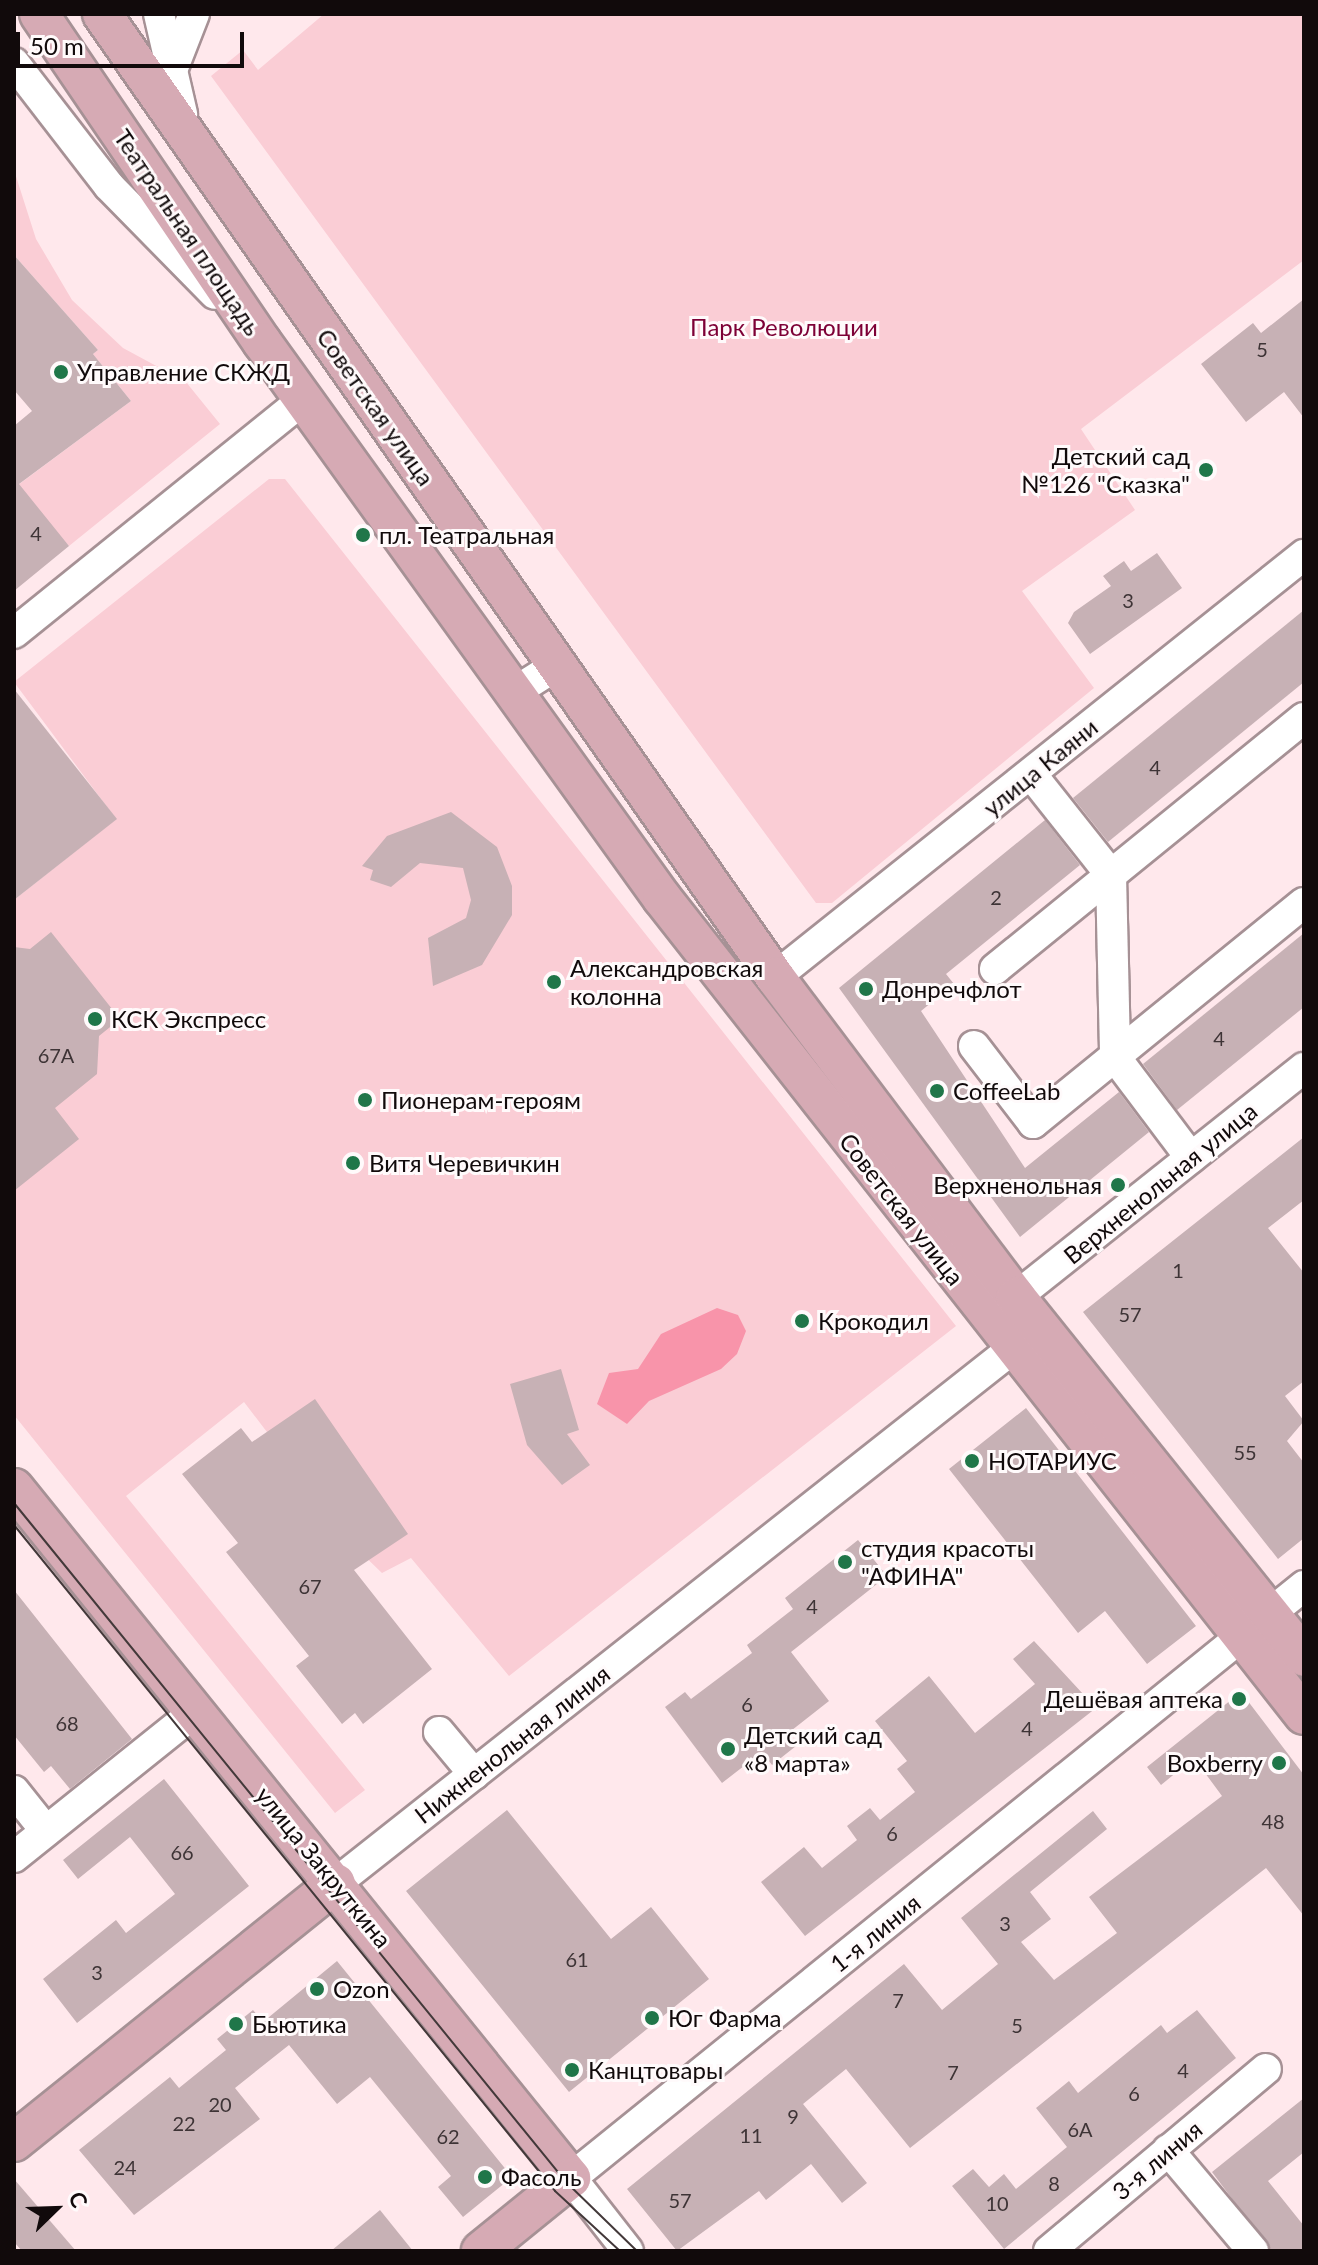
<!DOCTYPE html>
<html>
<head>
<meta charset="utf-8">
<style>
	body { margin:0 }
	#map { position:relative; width:1318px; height:2265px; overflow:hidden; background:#ffe8ec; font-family:Lato,sans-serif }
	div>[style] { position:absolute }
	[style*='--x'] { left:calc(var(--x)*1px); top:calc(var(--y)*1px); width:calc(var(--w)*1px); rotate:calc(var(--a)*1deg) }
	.green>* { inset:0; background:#facdd5 }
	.water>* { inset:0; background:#f894aa }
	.building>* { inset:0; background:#c7b1b5 }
	.roads { filter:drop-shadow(2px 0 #a69195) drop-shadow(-2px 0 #a69195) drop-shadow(0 2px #a69195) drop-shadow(0 -2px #a69195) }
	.minor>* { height:30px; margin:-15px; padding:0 15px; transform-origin:15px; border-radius:15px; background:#fff }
	.major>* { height:38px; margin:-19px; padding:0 19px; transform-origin:19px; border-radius:19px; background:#d6aab4 }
	.tram>* { height:2px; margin:-1px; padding:0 1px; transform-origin:1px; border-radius:1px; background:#43393a }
	.dots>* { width:22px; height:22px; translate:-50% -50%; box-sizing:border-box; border:4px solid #fffafb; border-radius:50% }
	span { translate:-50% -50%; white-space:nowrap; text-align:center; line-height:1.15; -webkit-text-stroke:6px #fffafb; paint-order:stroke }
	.number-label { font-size:20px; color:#3e3436 }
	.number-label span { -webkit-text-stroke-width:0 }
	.street-label { font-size:24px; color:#110a0b }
	.park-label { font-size:24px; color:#7d0036 }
	.poi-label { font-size:24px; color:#110a0b }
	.left { translate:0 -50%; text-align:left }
	.right { translate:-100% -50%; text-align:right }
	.frame { position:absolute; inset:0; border:16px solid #110a0b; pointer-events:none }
	.north { position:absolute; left:16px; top:2169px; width:80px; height:80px; -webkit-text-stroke:6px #fffafb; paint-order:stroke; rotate:67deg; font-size:22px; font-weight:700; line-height:32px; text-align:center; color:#110a0b }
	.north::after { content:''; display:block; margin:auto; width:28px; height:36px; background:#110a0b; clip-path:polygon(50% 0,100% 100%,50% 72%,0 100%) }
	.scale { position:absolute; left:16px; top:32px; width:228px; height:36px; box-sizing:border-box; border:4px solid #110a0b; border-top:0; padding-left:10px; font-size:24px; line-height:28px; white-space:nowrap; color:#110a0b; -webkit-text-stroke:6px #fffafb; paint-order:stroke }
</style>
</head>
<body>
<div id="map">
	<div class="green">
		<div style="clip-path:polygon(324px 14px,1304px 14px,1304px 260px,1081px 429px,1135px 510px,1022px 591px,1094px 688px,832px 903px,816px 903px,211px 76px,243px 50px,258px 70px)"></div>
		<div style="clip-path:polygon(14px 170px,36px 239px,72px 300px,123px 348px,186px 382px,220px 424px,69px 546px,14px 488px,131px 401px,93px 354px,98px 350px,14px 255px)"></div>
		<div style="clip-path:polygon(269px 479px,285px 479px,956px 1326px,509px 1676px,411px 1558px,382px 1573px,354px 1546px,244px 1402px,126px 1496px,365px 1790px,335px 1813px,14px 1415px,14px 900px,116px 819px,14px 682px)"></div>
	</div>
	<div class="water">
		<div style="clip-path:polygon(717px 1308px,738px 1315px,746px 1331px,737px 1354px,721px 1369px,649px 1401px,627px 1424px,597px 1404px,609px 1373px,638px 1369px,661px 1334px)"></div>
	</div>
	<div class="building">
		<div style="clip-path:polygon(14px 255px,98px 350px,93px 354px,131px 401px,19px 484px,69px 546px,14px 591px,14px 426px,32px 411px,14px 390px)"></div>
		<div style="clip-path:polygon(1304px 299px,1304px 418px,1284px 392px,1246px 422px,1201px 364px,1253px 323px,1261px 333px)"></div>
		<div style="clip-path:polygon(1157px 553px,1182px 588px,1090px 654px,1068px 623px,1074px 612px,1111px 586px,1103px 576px,1124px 561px,1131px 571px)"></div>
		<div style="clip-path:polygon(1304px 610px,1304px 682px,1108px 842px,1073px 798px)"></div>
		<div style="clip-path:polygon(14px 689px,117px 819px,14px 900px)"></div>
		<div style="clip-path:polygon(451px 812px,497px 847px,512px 886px,512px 915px,482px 965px,433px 986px,428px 938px,466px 918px,471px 900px,463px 868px,420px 863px,391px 887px,370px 880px,373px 870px,362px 866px,387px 836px)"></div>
		<div style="clip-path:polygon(1045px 820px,1080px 865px,946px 974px,954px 984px,921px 1011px,1025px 1168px,1119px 1092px,1149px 1132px,1020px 1237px,839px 988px)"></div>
		<div style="clip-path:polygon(51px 932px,120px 1019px,99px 1036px,97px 1074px,55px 1108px,79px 1139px,14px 1191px,14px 947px,30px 949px)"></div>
		<div style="clip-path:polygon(1304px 933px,1304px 1007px,1177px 1110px,1143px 1064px)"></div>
		<div style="clip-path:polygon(1304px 1137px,1304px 1200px,1268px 1228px,1304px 1273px,1304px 1381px,1285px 1396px,1304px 1421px,1287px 1441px,1304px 1463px,1304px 1538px,1278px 1559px,1083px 1312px)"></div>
		<div style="clip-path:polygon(561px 1369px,579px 1430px,567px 1434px,590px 1465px,562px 1485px,527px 1445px,510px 1384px)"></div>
		<div style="clip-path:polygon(315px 1399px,408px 1534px,354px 1570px,432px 1669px,363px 1724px,355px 1713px,342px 1724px,296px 1666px,309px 1656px,226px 1552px,238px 1543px,182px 1474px,241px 1428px,252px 1442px)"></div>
		<div style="clip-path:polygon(1026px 1408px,1196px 1626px,1147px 1664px,1105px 1611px,1078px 1633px,949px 1469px)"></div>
		<div style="clip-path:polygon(858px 1540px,887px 1576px,791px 1652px,829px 1701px,787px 1734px,796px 1746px,772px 1765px,762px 1752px,722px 1783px,665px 1707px,685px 1692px,691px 1699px,752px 1653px,747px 1645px,793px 1609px,785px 1598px)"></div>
		<div style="clip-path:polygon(14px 1590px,132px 1739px,70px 1789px,51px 1766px,44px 1772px,14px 1735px)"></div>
		<div style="clip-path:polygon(1034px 1641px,1096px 1708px,805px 1936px,761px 1882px,804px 1847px,822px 1868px,857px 1840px,847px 1826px,870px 1808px,880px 1820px,915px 1792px,897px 1769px,907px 1761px,875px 1721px,929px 1676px,975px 1733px,1035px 1684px,1013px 1659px)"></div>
		<div style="clip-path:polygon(1241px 1692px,1304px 1775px,1304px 1916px,1266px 1868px,910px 2148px,846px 2069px,803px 2104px,867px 2183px,842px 2203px,811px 2164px,766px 2200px,759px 2191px,677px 2251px,627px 2189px,904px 1964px,942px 2010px,998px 1964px,961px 1918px,1093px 1811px,1107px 1829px,1030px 1892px,1051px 1919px,1021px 1942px,1054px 1980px,1117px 1933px,1089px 1897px,1222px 1796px,1194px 1758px,1161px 1785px,1147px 1767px)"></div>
		<div style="clip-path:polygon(164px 1779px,249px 1886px,77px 2023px,43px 1979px,116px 1920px,126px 1933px,175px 1894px,130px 1837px,78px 1879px,63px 1860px)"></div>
		<div style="clip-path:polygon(507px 1810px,611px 1939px,651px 1907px,709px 1979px,569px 2092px,406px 1891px)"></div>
		<div style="clip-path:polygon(337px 1961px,512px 2177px,463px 2217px,438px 2187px,451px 2176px,370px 2077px,337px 2104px,289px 2045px,235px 2088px,260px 2119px,134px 2215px,79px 2150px,170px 2077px,179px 2088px,226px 2050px,217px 2039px,253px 2010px,263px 2022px)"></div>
		<div style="clip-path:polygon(1197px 2010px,1236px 2058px,1004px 2249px,952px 2186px,973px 2169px,989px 2187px,1004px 2174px,1016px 2189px,1067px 2147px,1036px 2108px,1069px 2081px,1078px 2093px,1161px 2025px,1167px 2033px)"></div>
		<div style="clip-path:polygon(1304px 2098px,1304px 2152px,1268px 2181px,1304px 2226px,1304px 2251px,1271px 2251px,1212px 2172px)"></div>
		<div style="clip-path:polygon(14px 2179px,76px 2251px,22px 2251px,14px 2242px)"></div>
		<div style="clip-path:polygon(380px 2210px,413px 2251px,331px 2251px)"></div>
	</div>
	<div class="roads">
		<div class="minor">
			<div style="--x:159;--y:14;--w:103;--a:77"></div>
			<div style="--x:14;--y:63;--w:155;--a:52.3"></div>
			<div style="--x:109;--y:186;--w:151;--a:45.5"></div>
			<div style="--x:169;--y:78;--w:69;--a:-68.7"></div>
			<div style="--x:14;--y:633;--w:373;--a:-38.9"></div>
			<div style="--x:513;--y:693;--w:52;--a:-32.5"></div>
			<div style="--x:1031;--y:774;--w:129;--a:51.6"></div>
			<div style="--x:1111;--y:875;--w:182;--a:88.7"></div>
			<div style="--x:1115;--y:1057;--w:126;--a:53"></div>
			<div style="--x:995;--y:969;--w:398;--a:-39.1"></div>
			<div style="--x:775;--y:977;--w:677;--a:-38.58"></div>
			<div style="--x:974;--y:1046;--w:97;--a:52.5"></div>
			<div style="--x:1033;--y:1123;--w:349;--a:-39.1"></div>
			<div style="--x:439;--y:1732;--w:55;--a:50.2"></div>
			<div style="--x:14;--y:1791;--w:51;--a:51.3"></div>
			<div style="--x:14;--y:1857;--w:233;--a:-38.7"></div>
			<div style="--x:336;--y:1883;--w:860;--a:-38.3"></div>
			<div style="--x:1011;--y:1350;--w:53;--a:-84.6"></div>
			<div style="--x:1016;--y:1297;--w:368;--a:-38.5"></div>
			<div style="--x:1168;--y:2150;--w:132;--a:49.9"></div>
			<div style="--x:628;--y:2251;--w:93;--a:-128"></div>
			<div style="--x:571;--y:2178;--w:942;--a:-38.93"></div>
			<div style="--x:1049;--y:2251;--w:283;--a:-40"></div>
		</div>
		<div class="major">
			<div style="--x:39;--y:14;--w:397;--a:55.8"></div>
			<div style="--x:262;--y:342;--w:685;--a:54.27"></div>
			<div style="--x:662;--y:898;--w:1039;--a:51.84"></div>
			<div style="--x:102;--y:14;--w:1175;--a:55.05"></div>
			<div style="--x:775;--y:977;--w:401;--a:53"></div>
			<div style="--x:1016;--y:1297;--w:461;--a:51.3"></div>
			<div style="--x:14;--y:1488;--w:887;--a:51.09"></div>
			<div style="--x:571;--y:2178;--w:116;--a:141"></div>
			<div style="--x:14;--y:2142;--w:413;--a:-38.8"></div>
		</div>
	</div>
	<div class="tram">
		<div style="--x:14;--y:1503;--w:875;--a:50.89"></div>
		<div style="--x:566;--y:2182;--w:99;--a:44.2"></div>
		<div style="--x:14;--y:1525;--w:858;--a:50.91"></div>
		<div style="--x:555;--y:2191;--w:88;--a:42.7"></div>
	</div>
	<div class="dots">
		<div style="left:61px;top:372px;background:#207649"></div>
		<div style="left:1206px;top:470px;background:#207649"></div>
		<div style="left:363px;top:535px;background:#207649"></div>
		<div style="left:554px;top:982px;background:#207649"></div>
		<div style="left:866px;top:989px;background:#207649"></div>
		<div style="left:95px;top:1019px;background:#207649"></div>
		<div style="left:937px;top:1091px;background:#207649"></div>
		<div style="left:365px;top:1100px;background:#207649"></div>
		<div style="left:353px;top:1163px;background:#207649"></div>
		<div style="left:1118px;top:1185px;background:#207649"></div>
		<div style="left:802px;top:1321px;background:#207649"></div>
		<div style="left:972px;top:1461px;background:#207649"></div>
		<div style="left:845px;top:1562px;background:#207649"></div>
		<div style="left:1239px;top:1699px;background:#207649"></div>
		<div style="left:728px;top:1749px;background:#207649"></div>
		<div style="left:1279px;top:1763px;background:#207649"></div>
		<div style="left:317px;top:1989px;background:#207649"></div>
		<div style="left:652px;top:2018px;background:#207649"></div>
		<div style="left:236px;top:2024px;background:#207649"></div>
		<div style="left:572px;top:2070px;background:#207649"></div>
		<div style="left:485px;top:2177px;background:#207649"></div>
	</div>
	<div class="number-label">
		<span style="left:1262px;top:349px">5</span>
		<span style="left:36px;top:533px">4</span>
		<span style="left:1128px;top:600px">3</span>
		<span style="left:1155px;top:767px">4</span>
		<span style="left:996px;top:897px">2</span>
		<span style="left:1219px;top:1038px">4</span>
		<span style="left:56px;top:1055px">67А</span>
		<span style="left:1178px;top:1270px">1</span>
		<span style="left:1130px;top:1314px">57</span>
		<span style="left:1245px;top:1452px">55</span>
		<span style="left:310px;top:1586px">67</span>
		<span style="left:812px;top:1606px">4</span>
		<span style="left:747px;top:1704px">6</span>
		<span style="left:67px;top:1723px">68</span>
		<span style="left:1027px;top:1728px">4</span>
		<span style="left:1273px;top:1821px">48</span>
		<span style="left:892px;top:1833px">6</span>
		<span style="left:182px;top:1852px">66</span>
		<span style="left:1005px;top:1923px">3</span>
		<span style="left:577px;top:1959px">61</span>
		<span style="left:97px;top:1972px">3</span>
		<span style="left:898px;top:2000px">7</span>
		<span style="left:1017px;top:2025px">5</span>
		<span style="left:1183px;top:2070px">4</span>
		<span style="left:953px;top:2072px">7</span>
		<span style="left:1134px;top:2093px">6</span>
		<span style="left:220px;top:2104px">20</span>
		<span style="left:793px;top:2116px">9</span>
		<span style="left:184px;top:2123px">22</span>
		<span style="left:1080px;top:2129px">6А</span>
		<span style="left:751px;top:2135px">11</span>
		<span style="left:448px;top:2136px">62</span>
		<span style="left:125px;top:2167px">24</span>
		<span style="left:1054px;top:2183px">8</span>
		<span style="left:680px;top:2200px">57</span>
		<span style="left:997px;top:2203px">10</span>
	</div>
	<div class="street-label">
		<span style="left:188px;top:232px;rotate:56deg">Театральная площадь</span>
		<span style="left:376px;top:407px;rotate:55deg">Советская улица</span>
		<span style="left:1040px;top:767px;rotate:-39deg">улица Каяни</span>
		<span style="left:1160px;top:1183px;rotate:-39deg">Верхненольная улица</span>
		<span style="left:902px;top:1209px;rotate:52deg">Советская улица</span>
		<span style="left:512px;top:1744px;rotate:-38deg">Нижненольная линия</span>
		<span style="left:324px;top:1867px;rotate:51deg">улица Закруткина</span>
		<span style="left:875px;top:1933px;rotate:-39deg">1-я линия</span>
		<span style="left:1157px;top:2160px;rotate:-40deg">3-я линия</span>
	</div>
	<div class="park-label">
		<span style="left:784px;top:327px">Парк Революции</span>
	</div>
	<div class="poi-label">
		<span class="left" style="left:77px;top:372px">Управление СКЖД</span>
		<span class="right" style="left:1190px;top:470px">Детский сад<br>№126 "Сказка"</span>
		<span class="left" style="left:379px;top:535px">пл. Театральная</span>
		<span class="left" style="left:570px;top:982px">Александровская<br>колонна</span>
		<span class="left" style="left:882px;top:989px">Донречфлот</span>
		<span class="left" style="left:111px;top:1019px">КСК Экспресс</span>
		<span class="left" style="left:953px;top:1091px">CoffeeLab</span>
		<span class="left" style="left:381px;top:1100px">Пионерам-героям</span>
		<span class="left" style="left:369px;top:1163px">Витя Черевичкин</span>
		<span class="right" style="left:1102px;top:1185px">Верхненольная</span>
		<span class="left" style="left:818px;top:1321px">Крокодил</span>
		<span class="left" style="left:988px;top:1461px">НОТАРИУС</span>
		<span class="left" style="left:861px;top:1562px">студия красоты<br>"АФИНА"</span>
		<span class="right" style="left:1223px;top:1699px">Дешёвая аптека</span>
		<span class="left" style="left:744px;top:1749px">Детский сад<br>«8 марта»</span>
		<span class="right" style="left:1263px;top:1763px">Boxberry</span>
		<span class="left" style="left:333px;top:1989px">Ozon</span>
		<span class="left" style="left:668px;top:2018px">Юг Фарма</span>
		<span class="left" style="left:252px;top:2024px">Бьютика</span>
		<span class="left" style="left:588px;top:2070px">Канцтовары</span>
		<span class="left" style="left:501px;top:2177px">Фасоль</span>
	</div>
	<div class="frame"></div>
	<div class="north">С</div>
	<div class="scale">50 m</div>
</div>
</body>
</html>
